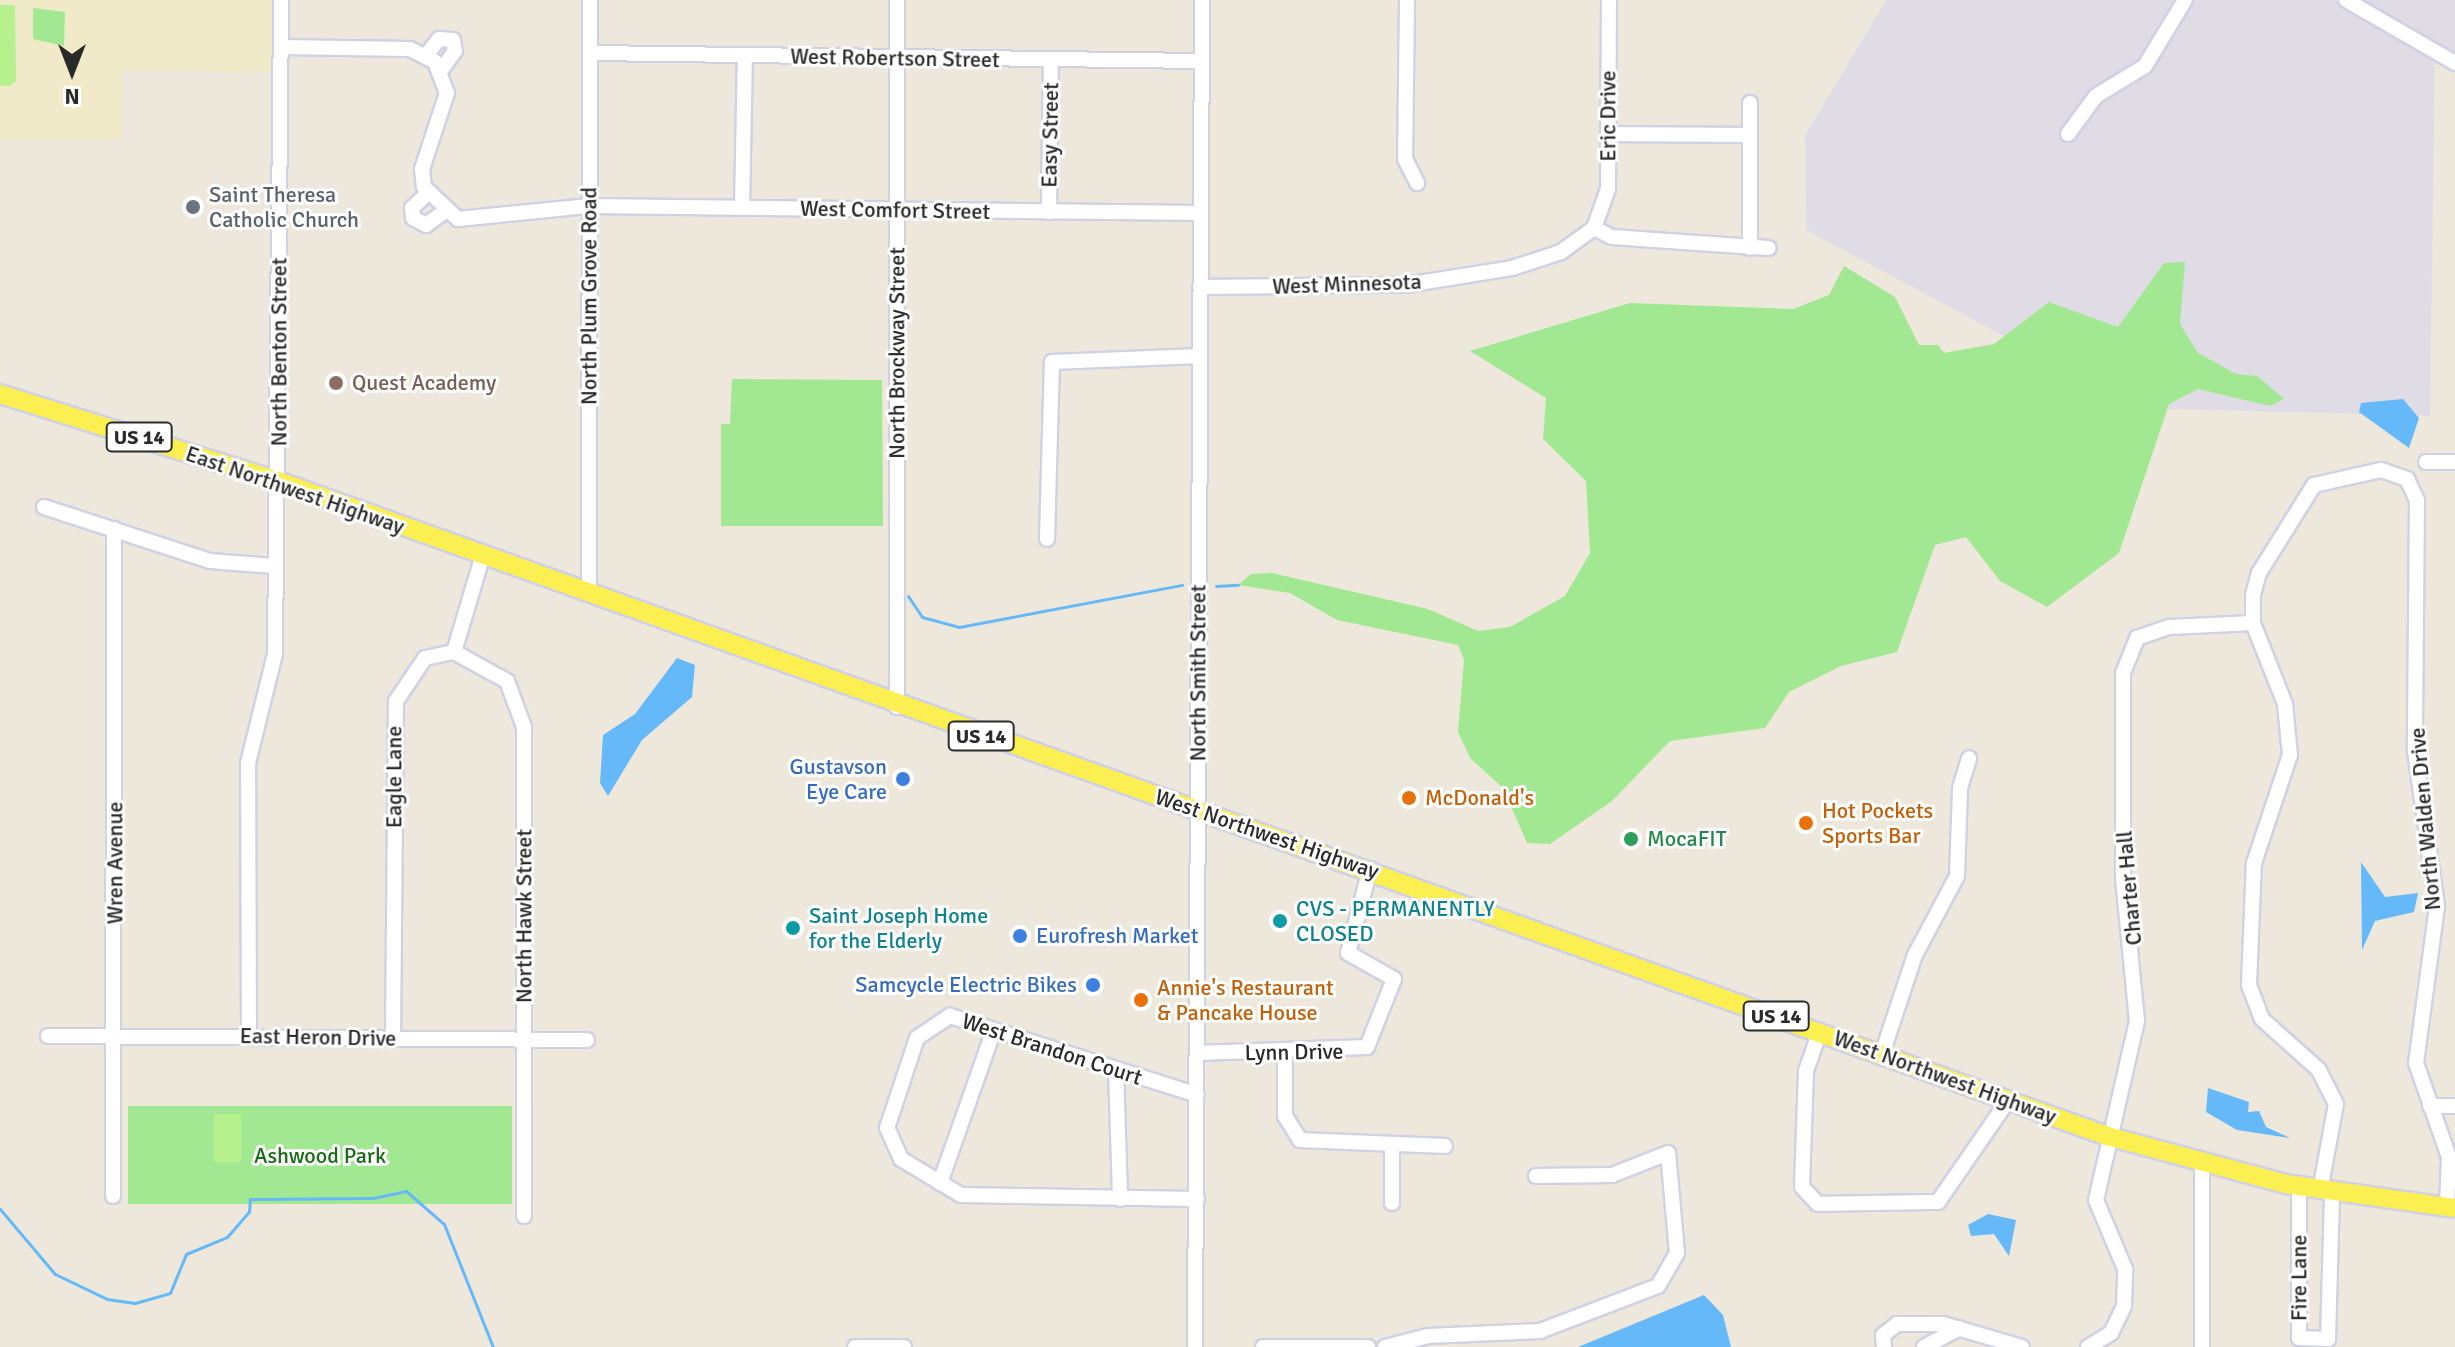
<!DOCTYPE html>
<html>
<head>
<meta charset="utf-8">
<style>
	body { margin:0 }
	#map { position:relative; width:2455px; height:1347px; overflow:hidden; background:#ede8db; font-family:Signika,sans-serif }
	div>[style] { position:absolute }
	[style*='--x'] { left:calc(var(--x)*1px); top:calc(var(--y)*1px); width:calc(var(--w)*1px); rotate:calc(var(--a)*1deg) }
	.industrial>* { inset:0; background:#e0dce5 }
	.education>* { inset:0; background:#f0eac9 }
	.green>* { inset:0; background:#a2e893; transform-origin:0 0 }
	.pitch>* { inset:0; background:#b7f18e; transform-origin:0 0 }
	.water>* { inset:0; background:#66b9f8 }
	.stream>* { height:3px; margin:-1.5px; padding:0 1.5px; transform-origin:1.5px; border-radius:1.5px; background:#66b9f8 }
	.roads { filter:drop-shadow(2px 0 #d0d1e4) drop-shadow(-2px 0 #d0d1e4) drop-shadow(0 2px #d0d1e4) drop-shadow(0 -2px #d0d1e4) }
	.minor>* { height:14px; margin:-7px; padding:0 7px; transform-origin:7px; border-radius:7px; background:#fff }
	.major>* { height:18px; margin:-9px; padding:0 9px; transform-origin:9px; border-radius:9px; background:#fbef52 }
	.dots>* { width:22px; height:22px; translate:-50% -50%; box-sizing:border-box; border:4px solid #fff; border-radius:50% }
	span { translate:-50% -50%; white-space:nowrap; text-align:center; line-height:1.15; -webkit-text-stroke:6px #fff; paint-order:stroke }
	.shield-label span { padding:2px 6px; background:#fff; border:2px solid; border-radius:6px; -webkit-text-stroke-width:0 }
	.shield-label { font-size:20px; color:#2a2a2a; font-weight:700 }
	.street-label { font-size:22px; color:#2a2a2a }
	.worship-label { font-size:22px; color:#5b616d }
	.left { translate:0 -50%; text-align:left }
	.education-label { font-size:22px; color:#785e54 }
	.shop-label { font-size:22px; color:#366cbe }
	.right { translate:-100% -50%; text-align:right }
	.food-label { font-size:22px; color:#c56008 }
	.leisure-label { font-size:22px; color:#27864d }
	.culture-label { font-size:22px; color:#0d838f }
	.park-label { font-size:22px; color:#186d14 }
	.north { position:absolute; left:32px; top:32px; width:80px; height:80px; -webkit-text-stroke:6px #fff; paint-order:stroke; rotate:180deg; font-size:22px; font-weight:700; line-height:32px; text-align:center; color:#2a2a2a }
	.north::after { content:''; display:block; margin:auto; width:28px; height:36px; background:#2a2a2a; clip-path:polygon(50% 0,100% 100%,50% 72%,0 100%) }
</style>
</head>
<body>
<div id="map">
	<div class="industrial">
		<div style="clip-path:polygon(1886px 0,2455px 0,2455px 63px,2435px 53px,2430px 416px,2138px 408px,1806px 230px,1805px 135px)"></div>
	</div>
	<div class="education">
		<div style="clip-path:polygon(0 0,275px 0,274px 72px,122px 70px,121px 140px,0 139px)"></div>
	</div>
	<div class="green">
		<div style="clip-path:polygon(33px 8px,65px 12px,64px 46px,33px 39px)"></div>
		<div style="clip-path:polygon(2185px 262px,2180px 324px,2198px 353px,2236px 374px,2257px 376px,2284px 399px,2270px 406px,2198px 389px,2169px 404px,2119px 553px,2047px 607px,2000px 581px,1966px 537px,1935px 545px,1897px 652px,1841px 666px,1789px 692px,1765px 728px,1670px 741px,1612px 801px,1550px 844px,1527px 843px,1503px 788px,1470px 758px,1458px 732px,1464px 660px,1458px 645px,1337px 620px,1290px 593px,1238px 585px,1251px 574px,1272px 573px,1428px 609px,1478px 631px,1510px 627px,1565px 596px,1590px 553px,1586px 481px,1543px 439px,1546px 398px,1470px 351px,1630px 303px,1793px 309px,1829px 295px,1844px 266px,1895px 297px,1919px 345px,1938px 345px,1944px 353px,1994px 344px,2049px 302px,2118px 327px,2164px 263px)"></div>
		<div style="clip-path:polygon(732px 379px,882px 380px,883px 526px,721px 526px,721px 424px,730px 424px)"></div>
		<div style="left:128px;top:1106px;width:384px;height:98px"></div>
	</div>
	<div class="pitch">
		<div style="clip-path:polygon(0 5px,15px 5px,16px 81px,10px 86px,0 86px)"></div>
		<div style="left:214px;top:1114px;width:27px;height:48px"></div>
	</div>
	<div class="water">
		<div style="clip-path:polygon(2403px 399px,2419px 418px,2409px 448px,2359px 412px,2361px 403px)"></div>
		<div style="clip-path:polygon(677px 658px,695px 665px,692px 697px,642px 740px,608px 796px,600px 783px,603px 735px,635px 714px)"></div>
		<div style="clip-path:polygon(2361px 862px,2385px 897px,2418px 893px,2414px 912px,2375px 921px,2362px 950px)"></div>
		<div style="clip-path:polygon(2208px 1088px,2249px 1102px,2248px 1112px,2259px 1111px,2266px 1127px,2290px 1138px,2237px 1130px,2206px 1112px)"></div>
		<div style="clip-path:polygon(1988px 1214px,2016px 1220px,2009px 1256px,1994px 1234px,1971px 1236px,1968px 1225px)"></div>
		<div style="clip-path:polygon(1704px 1295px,1723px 1315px,1731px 1347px,1578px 1347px)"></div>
	</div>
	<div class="stream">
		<div style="--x:1216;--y:586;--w:22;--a:-3"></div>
		<div style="--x:908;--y:596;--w:25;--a:56"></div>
		<div style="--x:922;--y:617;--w:38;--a:15"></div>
		<div style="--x:959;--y:627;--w:227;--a:-10.7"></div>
		<div style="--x:0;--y:1209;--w:85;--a:49.8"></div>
		<div style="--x:55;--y:1274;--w:58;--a:25.7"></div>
		<div style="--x:107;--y:1299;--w:28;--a:8"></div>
		<div style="--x:135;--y:1303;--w:36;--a:-16"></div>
		<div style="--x:170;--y:1293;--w:42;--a:-67.7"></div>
		<div style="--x:186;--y:1254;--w:44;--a:-22.5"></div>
		<div style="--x:227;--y:1237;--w:33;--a:-49"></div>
		<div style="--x:249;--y:1212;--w:13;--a:-86"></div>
		<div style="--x:250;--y:1199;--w:123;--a:-0.5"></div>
		<div style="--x:373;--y:1198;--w:34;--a:-12"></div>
		<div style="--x:406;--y:1191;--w:50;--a:41"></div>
		<div style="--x:444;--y:1224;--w:132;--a:68.3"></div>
	</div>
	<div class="roads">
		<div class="minor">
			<div style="--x:1407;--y:0;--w:159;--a:90.7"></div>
			<div style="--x:1405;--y:159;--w:27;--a:63"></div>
			<div style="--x:2346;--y:0;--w:126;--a:30"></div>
			<div style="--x:281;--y:47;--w:129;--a:0.9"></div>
			<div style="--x:410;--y:49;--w:28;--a:27"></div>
			<div style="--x:435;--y:62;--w:33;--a:69"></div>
			<div style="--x:447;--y:93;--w:80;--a:108.2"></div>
			<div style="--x:422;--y:169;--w:18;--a:84"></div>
			<div style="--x:424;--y:187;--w:47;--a:43.3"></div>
			<div style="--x:458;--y:219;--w:132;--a:-5.7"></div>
			<div style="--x:589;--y:206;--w:611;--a:0.66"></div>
			<div style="--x:590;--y:53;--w:610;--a:0.75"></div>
			<div style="--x:427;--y:54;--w:19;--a:-51"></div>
			<div style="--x:439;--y:39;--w:14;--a:4"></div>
			<div style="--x:453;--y:40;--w:11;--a:80"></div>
			<div style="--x:455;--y:51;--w:22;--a:126"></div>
			<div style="--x:1750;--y:103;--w:145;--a:90"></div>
			<div style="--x:1608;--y:134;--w:142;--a:0.4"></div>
			<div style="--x:2068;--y:134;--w:47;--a:-53.6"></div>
			<div style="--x:2096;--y:96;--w:57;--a:-31.5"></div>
			<div style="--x:2145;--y:66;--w:77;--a:-58.8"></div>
			<div style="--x:428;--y:193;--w:22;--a:137"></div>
			<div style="--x:412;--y:208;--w:10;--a:84"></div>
			<div style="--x:413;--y:218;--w:15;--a:28"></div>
			<div style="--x:426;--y:225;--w:22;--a:-36"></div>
			<div style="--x:742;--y:208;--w:151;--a:-88.9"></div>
			<div style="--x:1049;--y:212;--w:153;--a:-89.3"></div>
			<div style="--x:1594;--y:228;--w:41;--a:-70.3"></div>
			<div style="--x:1608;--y:189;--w:189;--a:-89.7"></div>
			<div style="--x:1200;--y:287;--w:206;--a:-0.6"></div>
			<div style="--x:1406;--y:285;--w:107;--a:-9.1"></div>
			<div style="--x:1512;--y:268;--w:52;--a:-18.1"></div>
			<div style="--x:1561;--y:252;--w:41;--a:-36"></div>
			<div style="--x:1594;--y:228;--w:20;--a:27"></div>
			<div style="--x:1612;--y:237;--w:157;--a:4"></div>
			<div style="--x:2426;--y:462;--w:29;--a:0"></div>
			<div style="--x:44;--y:507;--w:175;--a:18"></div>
			<div style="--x:210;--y:561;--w:64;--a:4.5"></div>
			<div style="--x:1047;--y:539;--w:177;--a:-88.4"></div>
			<div style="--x:1052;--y:362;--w:147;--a:-2.3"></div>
			<div style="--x:589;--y:592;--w:592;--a:-89.9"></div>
			<div style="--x:454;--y:652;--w:60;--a:28.7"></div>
			<div style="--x:507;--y:681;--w:49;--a:69.7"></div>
			<div style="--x:524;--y:727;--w:489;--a:90"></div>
			<div style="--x:897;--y:707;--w:707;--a:-90"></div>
			<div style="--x:1820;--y:1031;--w:42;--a:109.3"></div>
			<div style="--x:1806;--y:1071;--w:116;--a:92"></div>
			<div style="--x:1802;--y:1187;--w:23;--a:47"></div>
			<div style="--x:1818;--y:1204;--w:120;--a:-1"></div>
			<div style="--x:1938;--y:1202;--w:125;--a:-55.4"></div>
			<div style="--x:249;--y:1035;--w:272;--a:-90.2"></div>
			<div style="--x:248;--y:763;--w:112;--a:-76.1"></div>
			<div style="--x:275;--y:654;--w:654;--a:-89.47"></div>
			<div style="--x:48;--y:1036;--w:539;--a:0.43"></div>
			<div style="--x:393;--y:1039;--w:338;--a:-89.5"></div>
			<div style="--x:396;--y:701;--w:52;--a:-56"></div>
			<div style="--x:425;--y:658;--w:30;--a:-12"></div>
			<div style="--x:454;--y:652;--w:101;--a:-73.4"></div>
			<div style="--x:1285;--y:1052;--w:64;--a:90"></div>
			<div style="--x:1285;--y:1116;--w:28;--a:58"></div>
			<div style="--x:1300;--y:1140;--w:145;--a:2.4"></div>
			<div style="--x:1197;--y:1053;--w:170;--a:-2"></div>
			<div style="--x:1367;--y:1047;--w:73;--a:-68.3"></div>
			<div style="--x:1394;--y:979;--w:53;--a:-150.5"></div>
			<div style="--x:1348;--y:953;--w:87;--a:-75.3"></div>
			<div style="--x:1882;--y:1054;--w:104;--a:-71.6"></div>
			<div style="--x:1915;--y:955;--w:89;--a:-62"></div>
			<div style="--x:1957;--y:876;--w:88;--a:-88"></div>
			<div style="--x:1960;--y:788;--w:31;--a:-73"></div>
			<div style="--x:1116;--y:1069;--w:130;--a:88.2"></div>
			<div style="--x:2430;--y:1106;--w:25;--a:0"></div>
			<div style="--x:2202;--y:1167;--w:180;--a:90"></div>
			<div style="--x:940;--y:1183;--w:162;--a:-70.6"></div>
			<div style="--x:2299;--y:1187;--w:151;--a:90"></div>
			<div style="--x:2299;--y:1338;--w:29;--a:2"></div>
			<div style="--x:2328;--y:1339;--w:146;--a:-88.4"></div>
			<div style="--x:2320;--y:1191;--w:88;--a:-79.6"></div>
			<div style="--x:2336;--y:1104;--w:38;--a:-117"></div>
			<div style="--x:2319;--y:1070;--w:76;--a:-138.2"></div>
			<div style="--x:2262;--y:1019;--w:36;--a:-111"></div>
			<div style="--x:2249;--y:985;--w:122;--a:-87.7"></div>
			<div style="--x:2254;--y:863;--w:114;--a:-71.6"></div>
			<div style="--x:2290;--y:755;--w:51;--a:-95.6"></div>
			<div style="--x:2285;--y:704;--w:87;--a:-111.6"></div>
			<div style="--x:2253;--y:623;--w:28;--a:-90"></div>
			<div style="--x:2253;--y:595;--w:23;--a:-75"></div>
			<div style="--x:2259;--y:573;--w:104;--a:-58"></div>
			<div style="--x:2314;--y:485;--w:69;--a:-12.6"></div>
			<div style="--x:2381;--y:470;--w:28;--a:19"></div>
			<div style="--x:2407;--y:479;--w:23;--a:65"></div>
			<div style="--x:2417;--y:500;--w:251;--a:90.5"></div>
			<div style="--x:2415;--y:751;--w:157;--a:81.9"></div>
			<div style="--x:2437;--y:906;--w:158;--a:97.6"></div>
			<div style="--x:2416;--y:1063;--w:100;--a:70.7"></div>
			<div style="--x:2449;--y:1157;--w:50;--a:92.3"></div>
			<div style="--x:113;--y:1196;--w:667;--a:-89.91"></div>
			<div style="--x:1197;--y:1199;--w:236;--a:-179"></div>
			<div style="--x:961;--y:1195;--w:70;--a:-149"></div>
			<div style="--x:901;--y:1159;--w:34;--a:-114"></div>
			<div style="--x:887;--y:1128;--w:95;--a:-71.6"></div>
			<div style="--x:917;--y:1038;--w:40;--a:-34"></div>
			<div style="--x:950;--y:1016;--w:259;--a:17.7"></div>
			<div style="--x:1392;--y:1203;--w:58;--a:-90"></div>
			<div style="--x:855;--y:1347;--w:49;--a:0"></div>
			<div style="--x:1195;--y:1347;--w:1347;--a:-89.7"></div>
			<div style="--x:1263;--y:1347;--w:105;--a:0"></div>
			<div style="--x:1385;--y:1347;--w:44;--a:-14.3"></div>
			<div style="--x:1428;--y:1336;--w:112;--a:-2.6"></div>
			<div style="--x:1540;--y:1331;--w:126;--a:-20.9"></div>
			<div style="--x:1658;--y:1286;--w:38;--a:-60"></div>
			<div style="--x:1677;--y:1253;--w:100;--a:-95.1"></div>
			<div style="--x:1668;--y:1153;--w:60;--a:158.6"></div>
			<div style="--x:1612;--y:1175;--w:76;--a:179.2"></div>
			<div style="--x:1884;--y:1347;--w:12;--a:-95"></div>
			<div style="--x:1883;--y:1335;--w:18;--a:-38"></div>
			<div style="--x:1897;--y:1324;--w:46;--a:0"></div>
			<div style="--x:1943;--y:1324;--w:82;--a:16.2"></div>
			<div style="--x:1924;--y:1347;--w:40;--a:-28"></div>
			<div style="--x:2088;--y:1347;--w:27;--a:-31"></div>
			<div style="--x:2111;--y:1333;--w:30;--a:-64"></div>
			<div style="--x:2124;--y:1306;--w:37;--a:-88"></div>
			<div style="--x:2125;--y:1269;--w:75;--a:-112.8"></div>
			<div style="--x:2096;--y:1200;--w:184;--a:-77.1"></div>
			<div style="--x:2137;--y:1021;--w:143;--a:-95.6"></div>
			<div style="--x:2123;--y:879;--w:206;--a:-90"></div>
			<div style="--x:2123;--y:673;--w:38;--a:-68"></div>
			<div style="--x:2137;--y:638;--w:34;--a:-19"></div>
			<div style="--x:2169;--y:627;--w:84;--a:-2.7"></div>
		</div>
		<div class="major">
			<div style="--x:0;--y:394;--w:291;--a:17.4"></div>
			<div style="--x:278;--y:481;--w:1943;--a:19.7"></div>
			<div style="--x:2107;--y:1136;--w:185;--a:15"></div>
			<div style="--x:2286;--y:1184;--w:171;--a:8.1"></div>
		</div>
	</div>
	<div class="dots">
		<div style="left:193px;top:207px;background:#6b7280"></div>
		<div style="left:336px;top:383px;background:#8d6e63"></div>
		<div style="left:903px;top:779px;background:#3f7fe0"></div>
		<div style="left:1409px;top:798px;background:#e8710a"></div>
		<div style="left:1806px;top:823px;background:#e8710a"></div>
		<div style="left:1631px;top:839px;background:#2e9e5b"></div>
		<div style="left:1280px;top:921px;background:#0f9aa8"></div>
		<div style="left:793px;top:928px;background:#0f9aa8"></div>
		<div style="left:1020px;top:936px;background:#3f7fe0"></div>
		<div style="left:1093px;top:985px;background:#3f7fe0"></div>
		<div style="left:1141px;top:1000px;background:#e8710a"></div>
	</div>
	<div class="shield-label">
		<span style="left:139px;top:437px">US 14</span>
		<span style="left:981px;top:736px">US 14</span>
		<span style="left:1776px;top:1016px">US 14</span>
	</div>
	<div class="street-label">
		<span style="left:895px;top:58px;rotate:1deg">West Robertson Street</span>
		<span style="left:1608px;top:116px;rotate:-90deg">Eric Drive</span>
		<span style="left:1050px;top:135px;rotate:-89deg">Easy Street</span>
		<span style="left:895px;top:210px;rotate:1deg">West Comfort Street</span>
		<span style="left:1347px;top:284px;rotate:-2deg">West Minnesota</span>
		<span style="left:589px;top:296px;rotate:-90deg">North Plum Grove Road</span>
		<span style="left:279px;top:352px;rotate:-90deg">North Benton Street</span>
		<span style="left:897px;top:353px;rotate:-90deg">North Brockway Street</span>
		<span style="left:295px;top:490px;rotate:19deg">East Northwest Highway</span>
		<span style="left:1198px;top:673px;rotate:-90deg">North Smith Street</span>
		<span style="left:394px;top:777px;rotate:-90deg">Eagle Lane</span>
		<span style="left:2425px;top:819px;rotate:-95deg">North Walden Drive</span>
		<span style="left:1267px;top:834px;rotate:19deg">West Northwest Highway</span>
		<span style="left:115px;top:863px;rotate:-90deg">Wren Avenue</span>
		<span style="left:2129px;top:888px;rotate:-95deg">Charter Hall</span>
		<span style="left:524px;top:916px;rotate:-90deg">North Hawk Street</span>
		<span style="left:318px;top:1037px;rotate:1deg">East Heron Drive</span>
		<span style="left:1052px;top:1049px;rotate:18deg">West Brandon Court</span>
		<span style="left:1294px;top:1052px;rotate:-1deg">Lynn Drive</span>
		<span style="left:1945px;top:1077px;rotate:20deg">West Northwest Highway</span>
		<span style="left:2299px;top:1278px;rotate:-90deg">Fire Lane</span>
	</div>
	<div class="worship-label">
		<span class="left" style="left:209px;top:207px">Saint Theresa<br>Catholic Church</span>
	</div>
	<div class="education-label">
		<span class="left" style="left:352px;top:383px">Quest Academy</span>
	</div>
	<div class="shop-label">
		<span class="right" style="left:887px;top:779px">Gustavson<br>Eye Care</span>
		<span class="left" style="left:1036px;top:936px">Eurofresh Market</span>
		<span class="right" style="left:1077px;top:985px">Samcycle Electric Bikes</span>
	</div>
	<div class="food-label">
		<span class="left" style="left:1425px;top:798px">McDonald's</span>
		<span class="left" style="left:1822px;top:823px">Hot Pockets<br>Sports Bar</span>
		<span class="left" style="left:1157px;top:1000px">Annie's Restaurant<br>&amp; Pancake House</span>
	</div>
	<div class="leisure-label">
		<span class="left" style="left:1647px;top:839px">MocaFIT</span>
	</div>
	<div class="culture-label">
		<span class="left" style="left:1296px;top:921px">CVS - PERMANENTLY<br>CLOSED</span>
		<span class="left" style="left:809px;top:928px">Saint Joseph Home<br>for the Elderly</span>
	</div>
	<div class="park-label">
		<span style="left:320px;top:1156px">Ashwood Park</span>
	</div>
	<div class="north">N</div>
</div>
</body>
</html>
